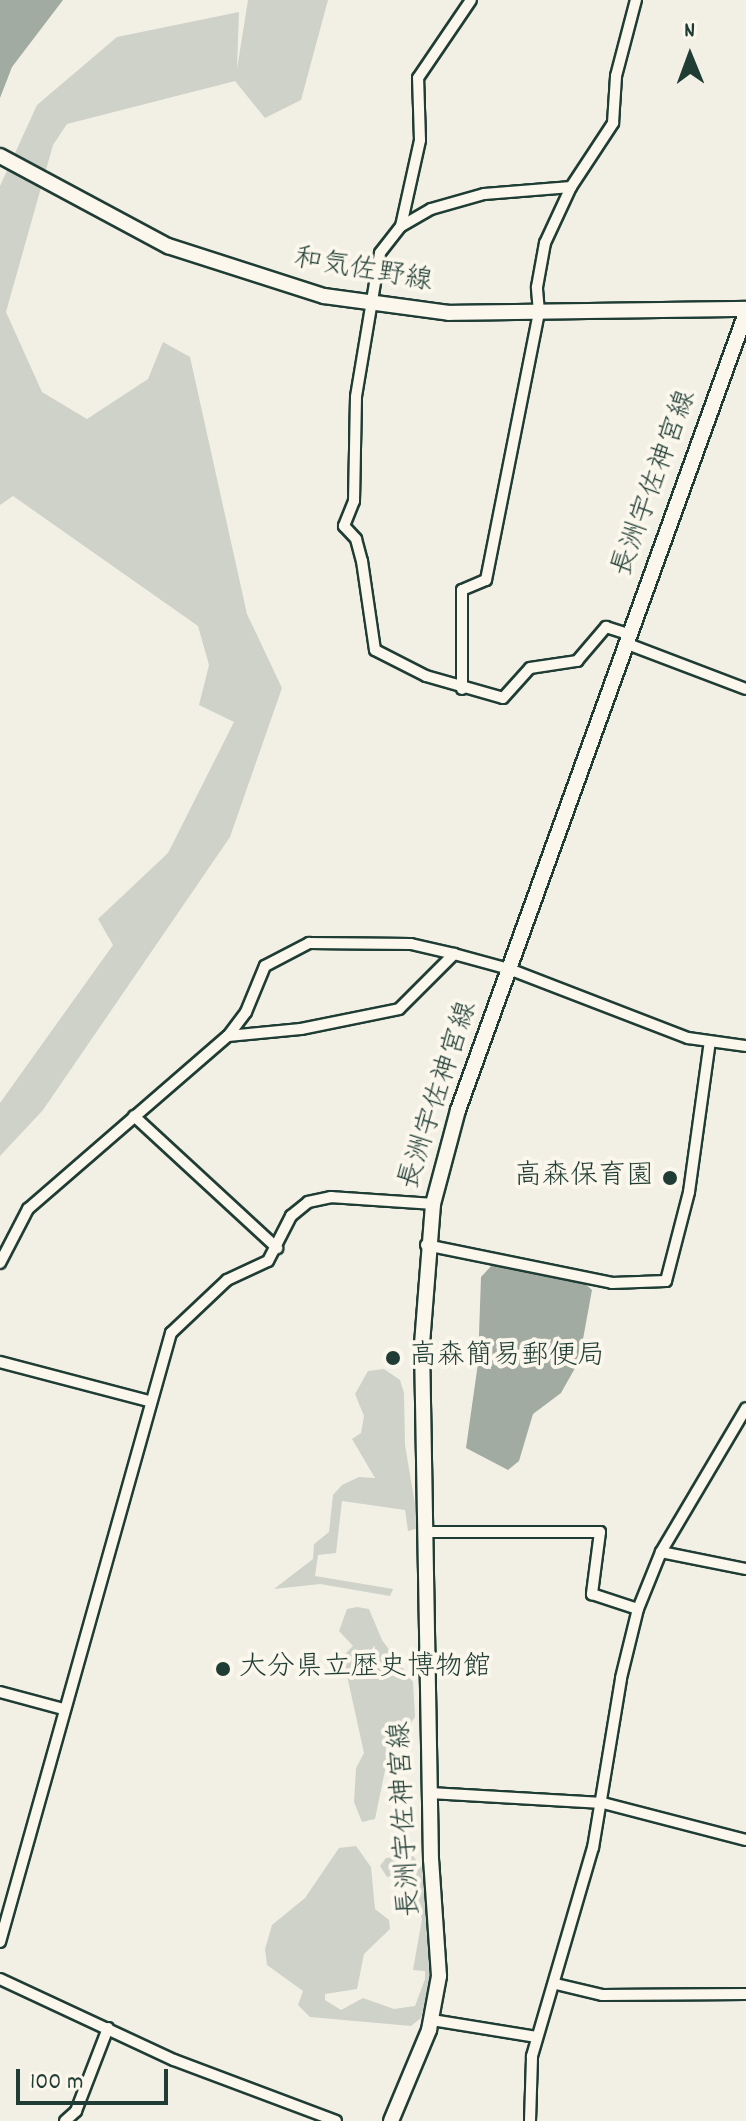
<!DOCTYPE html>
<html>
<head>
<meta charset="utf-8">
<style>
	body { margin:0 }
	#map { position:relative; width:746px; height:2121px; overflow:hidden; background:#f2f0e5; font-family:Dekko,"Klee One",sans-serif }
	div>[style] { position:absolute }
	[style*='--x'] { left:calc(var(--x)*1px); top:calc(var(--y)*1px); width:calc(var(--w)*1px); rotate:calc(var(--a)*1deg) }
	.green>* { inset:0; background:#cfd2c8 }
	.water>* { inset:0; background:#a2aba1 }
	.roads { filter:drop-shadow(2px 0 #1f3d34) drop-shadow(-2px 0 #1f3d34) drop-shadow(0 2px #1f3d34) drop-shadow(0 -2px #1f3d34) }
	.minor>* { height:10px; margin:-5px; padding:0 5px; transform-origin:5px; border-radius:5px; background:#fbf7ec }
	.major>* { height:14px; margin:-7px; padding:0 7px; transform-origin:7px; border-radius:7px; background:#fbf7ec }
	.dots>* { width:22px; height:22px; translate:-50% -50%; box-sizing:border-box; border:4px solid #fbf7ec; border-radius:50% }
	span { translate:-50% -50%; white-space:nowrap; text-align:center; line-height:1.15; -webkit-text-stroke:8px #fbf7ec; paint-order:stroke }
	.street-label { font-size:28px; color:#1f3d34 }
	.poi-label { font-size:28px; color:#1f3d34 }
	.right { translate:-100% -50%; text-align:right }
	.left { translate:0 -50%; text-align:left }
	.north { position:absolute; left:650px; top:16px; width:80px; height:80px; -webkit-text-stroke:6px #fbf7ec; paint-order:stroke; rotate:359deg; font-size:22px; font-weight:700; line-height:32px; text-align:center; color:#1f3d34 }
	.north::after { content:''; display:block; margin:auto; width:28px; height:36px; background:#1f3d34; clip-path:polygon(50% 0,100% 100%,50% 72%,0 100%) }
	.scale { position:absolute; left:16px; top:2069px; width:152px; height:36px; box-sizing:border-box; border:4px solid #1f3d34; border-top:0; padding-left:10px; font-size:24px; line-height:28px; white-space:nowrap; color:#1f3d34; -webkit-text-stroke:6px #fbf7ec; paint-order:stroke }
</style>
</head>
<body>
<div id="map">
	<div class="green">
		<div style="clip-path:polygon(248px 0,328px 0,301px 100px,265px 118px,235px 81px,67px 124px,53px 145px,6px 312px,42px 392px,87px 419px,148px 379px,163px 342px,190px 357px,247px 614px,282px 688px,230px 837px,43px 1110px,0 1156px,0 1103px,113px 945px,98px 919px,168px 853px,234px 722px,199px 705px,209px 665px,198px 626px,13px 496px,0 505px,0 186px,37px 105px,117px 37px,239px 12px,237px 69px)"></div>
		<div style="clip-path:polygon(384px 1369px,400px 1380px,404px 1393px,405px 1445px,419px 1528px,408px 1531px,405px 1510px,342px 1501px,336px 1553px,318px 1555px,315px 1576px,393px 1589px,390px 1596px,320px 1584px,274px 1589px,313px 1559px,314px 1544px,329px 1532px,333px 1495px,342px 1485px,359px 1477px,375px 1478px,352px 1439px,361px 1433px,364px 1416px,355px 1394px,368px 1371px)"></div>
		<div style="clip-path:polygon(357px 1607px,369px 1609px,382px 1640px,413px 1682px,415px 1717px,388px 1756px,375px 1819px,362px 1822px,354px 1802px,356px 1768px,364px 1753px,346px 1671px,345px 1654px,353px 1646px,339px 1631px,347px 1609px)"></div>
		<div style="clip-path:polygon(356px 1846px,371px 1867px,375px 1909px,389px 1920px,390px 1929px,364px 1954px,357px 1989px,325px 1994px,325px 2000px,341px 2010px,363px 1998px,394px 2009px,415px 2006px,425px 1979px,425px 1971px,413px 1970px,422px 1919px,408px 1871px,387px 1877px,380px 1866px,386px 1858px,413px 1856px,422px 1868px,431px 1973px,421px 2018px,411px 2026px,310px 2017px,298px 2005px,303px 1991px,267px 1965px,265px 1949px,272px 1925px,305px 1898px,339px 1848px)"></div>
	</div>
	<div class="water">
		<div style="clip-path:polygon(0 0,63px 0,12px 67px,0 98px)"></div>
		<div style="clip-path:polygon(493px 1264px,580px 1279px,592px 1290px,579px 1361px,561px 1393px,533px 1414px,519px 1461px,508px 1470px,466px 1448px,478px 1363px,481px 1277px)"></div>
	</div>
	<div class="roads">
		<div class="minor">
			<div style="--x:571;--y:187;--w:87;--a:175.4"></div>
			<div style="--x:484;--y:194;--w:55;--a:164.2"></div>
			<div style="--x:431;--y:209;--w:34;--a:150"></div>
			<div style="--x:401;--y:226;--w:34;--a:128"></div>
			<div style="--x:380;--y:253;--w:146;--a:99.5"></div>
			<div style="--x:356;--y:397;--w:104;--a:91.1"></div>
			<div style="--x:354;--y:501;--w:27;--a:112"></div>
			<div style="--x:344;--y:526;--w:18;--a:47"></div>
			<div style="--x:356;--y:539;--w:23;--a:75"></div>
			<div style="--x:362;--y:561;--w:90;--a:81.7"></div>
			<div style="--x:375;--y:650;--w:57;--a:27"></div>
			<div style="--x:426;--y:676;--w:80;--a:15.9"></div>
			<div style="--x:503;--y:698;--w:40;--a:-48"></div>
			<div style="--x:530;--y:668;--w:48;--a:-8.5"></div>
			<div style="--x:577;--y:661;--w:45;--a:-49.5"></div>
			<div style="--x:606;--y:627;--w:23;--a:18"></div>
			<div style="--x:401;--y:226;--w:88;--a:-77.5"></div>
			<div style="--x:420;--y:140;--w:62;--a:-91.8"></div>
			<div style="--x:418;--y:78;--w:94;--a:-55.8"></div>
			<div style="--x:625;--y:643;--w:129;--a:20.8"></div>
			<div style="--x:462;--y:689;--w:99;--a:-90"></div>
			<div style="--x:462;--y:590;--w:26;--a:-23"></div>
			<div style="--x:486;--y:580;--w:273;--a:-78.8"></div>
			<div style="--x:539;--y:312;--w:25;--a:-95"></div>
			<div style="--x:537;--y:287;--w:45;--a:-79.7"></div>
			<div style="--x:545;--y:243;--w:62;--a:-65.1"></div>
			<div style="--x:571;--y:187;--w:77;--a:-56.7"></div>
			<div style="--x:613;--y:123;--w:47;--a:-86.3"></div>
			<div style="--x:616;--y:76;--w:79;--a:-75.3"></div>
			<div style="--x:228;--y:1036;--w:73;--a:-5.5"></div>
			<div style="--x:301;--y:1029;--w:100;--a:-11.5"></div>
			<div style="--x:399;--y:1009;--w:78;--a:-45"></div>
			<div style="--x:454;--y:954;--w:57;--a:15.3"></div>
			<div style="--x:509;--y:969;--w:192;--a:21.1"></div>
			<div style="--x:688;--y:1038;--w:59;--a:7.9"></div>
			<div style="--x:134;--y:1116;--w:195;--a:42.7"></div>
			<div style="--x:426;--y:1245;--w:190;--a:11.5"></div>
			<div style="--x:612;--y:1283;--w:54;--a:-2.1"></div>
			<div style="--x:666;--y:1281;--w:92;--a:-75.5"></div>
			<div style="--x:689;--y:1192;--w:152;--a:-82.1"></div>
			<div style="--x:0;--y:1263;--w:61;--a:-62.6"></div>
			<div style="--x:28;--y:1209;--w:264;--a:-40.9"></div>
			<div style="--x:228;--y:1036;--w:30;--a:-53"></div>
			<div style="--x:246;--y:1012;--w:50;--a:-67.6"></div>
			<div style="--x:265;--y:966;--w:50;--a:-27.6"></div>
			<div style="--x:309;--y:943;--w:102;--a:0.6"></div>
			<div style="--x:411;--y:944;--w:44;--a:13.1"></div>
			<div style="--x:0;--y:1362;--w:154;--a:14.7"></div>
			<div style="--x:426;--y:1532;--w:174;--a:0"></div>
			<div style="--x:600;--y:1532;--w:63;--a:97.4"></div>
			<div style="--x:592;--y:1594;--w:48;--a:18.1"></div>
			<div style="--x:661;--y:1552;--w:87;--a:11.3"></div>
			<div style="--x:0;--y:1692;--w:65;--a:15.1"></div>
			<div style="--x:430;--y:1793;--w:173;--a:3.3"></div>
			<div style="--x:603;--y:1803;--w:148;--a:14.5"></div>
			<div style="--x:0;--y:1942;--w:633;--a:-74.32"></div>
			<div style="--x:171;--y:1333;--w:77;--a:-43.4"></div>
			<div style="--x:227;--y:1280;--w:45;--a:-24.9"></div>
			<div style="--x:268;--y:1261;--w:51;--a:-62.9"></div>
			<div style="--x:291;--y:1216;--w:22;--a:-39"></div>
			<div style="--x:308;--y:1202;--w:24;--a:-12"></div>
			<div style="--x:331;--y:1197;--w:102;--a:3.9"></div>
			<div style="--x:0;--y:1979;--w:192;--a:25"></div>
			<div style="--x:174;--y:2060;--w:173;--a:20.6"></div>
			<div style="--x:556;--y:1984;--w:47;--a:13.4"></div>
			<div style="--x:602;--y:1995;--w:144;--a:-0.4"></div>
			<div style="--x:432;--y:2020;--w:106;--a:9.2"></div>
			<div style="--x:65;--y:2121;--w:15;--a:-42"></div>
			<div style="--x:76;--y:2111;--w:89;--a:-68.9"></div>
			<div style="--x:530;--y:2121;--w:65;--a:-88.2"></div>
			<div style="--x:532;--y:2056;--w:217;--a:-73.7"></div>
			<div style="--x:593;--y:1848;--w:172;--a:-80.6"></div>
			<div style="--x:621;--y:1678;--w:71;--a:-76.2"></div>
			<div style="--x:638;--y:1609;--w:61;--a:-68"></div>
			<div style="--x:661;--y:1552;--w:167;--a:-59.4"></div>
		</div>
		<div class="major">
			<div style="--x:0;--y:156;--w:191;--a:28.2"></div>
			<div style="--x:168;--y:246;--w:164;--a:17.8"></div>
			<div style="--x:324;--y:296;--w:126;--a:7.7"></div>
			<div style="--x:449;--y:313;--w:297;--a:-0.8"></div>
			<div style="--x:391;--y:2121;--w:99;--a:-67.3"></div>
			<div style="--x:429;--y:2030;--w:55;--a:-79.5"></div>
			<div style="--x:439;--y:1976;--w:116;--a:-93.9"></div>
			<div style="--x:431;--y:1860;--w:516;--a:-91"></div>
			<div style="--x:422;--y:1344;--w:140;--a:-85.5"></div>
			<div style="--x:433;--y:1204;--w:97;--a:-75.1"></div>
			<div style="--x:458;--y:1110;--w:847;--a:-70.13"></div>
		</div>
	</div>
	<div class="dots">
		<div style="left:670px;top:1178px;background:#1f3d34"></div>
		<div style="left:393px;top:1358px;background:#1f3d34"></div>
		<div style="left:223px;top:1669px;background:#1f3d34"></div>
	</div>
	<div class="street-label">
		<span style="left:363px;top:272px;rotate:10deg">和気佐野線</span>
		<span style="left:656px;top:484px;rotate:-70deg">長洲宇佐神宮線</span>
		<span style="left:440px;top:1096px;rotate:-72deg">長洲宇佐神宮線</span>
		<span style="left:407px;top:1819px;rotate:-93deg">長洲宇佐神宮線</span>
	</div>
	<div class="poi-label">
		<span class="right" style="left:654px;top:1178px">高森保育園</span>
		<span class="left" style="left:409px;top:1358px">高森簡易郵便局</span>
		<span class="left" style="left:239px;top:1669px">大分県立歴史博物館</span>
	</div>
	<div class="north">N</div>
	<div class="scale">100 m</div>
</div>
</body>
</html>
